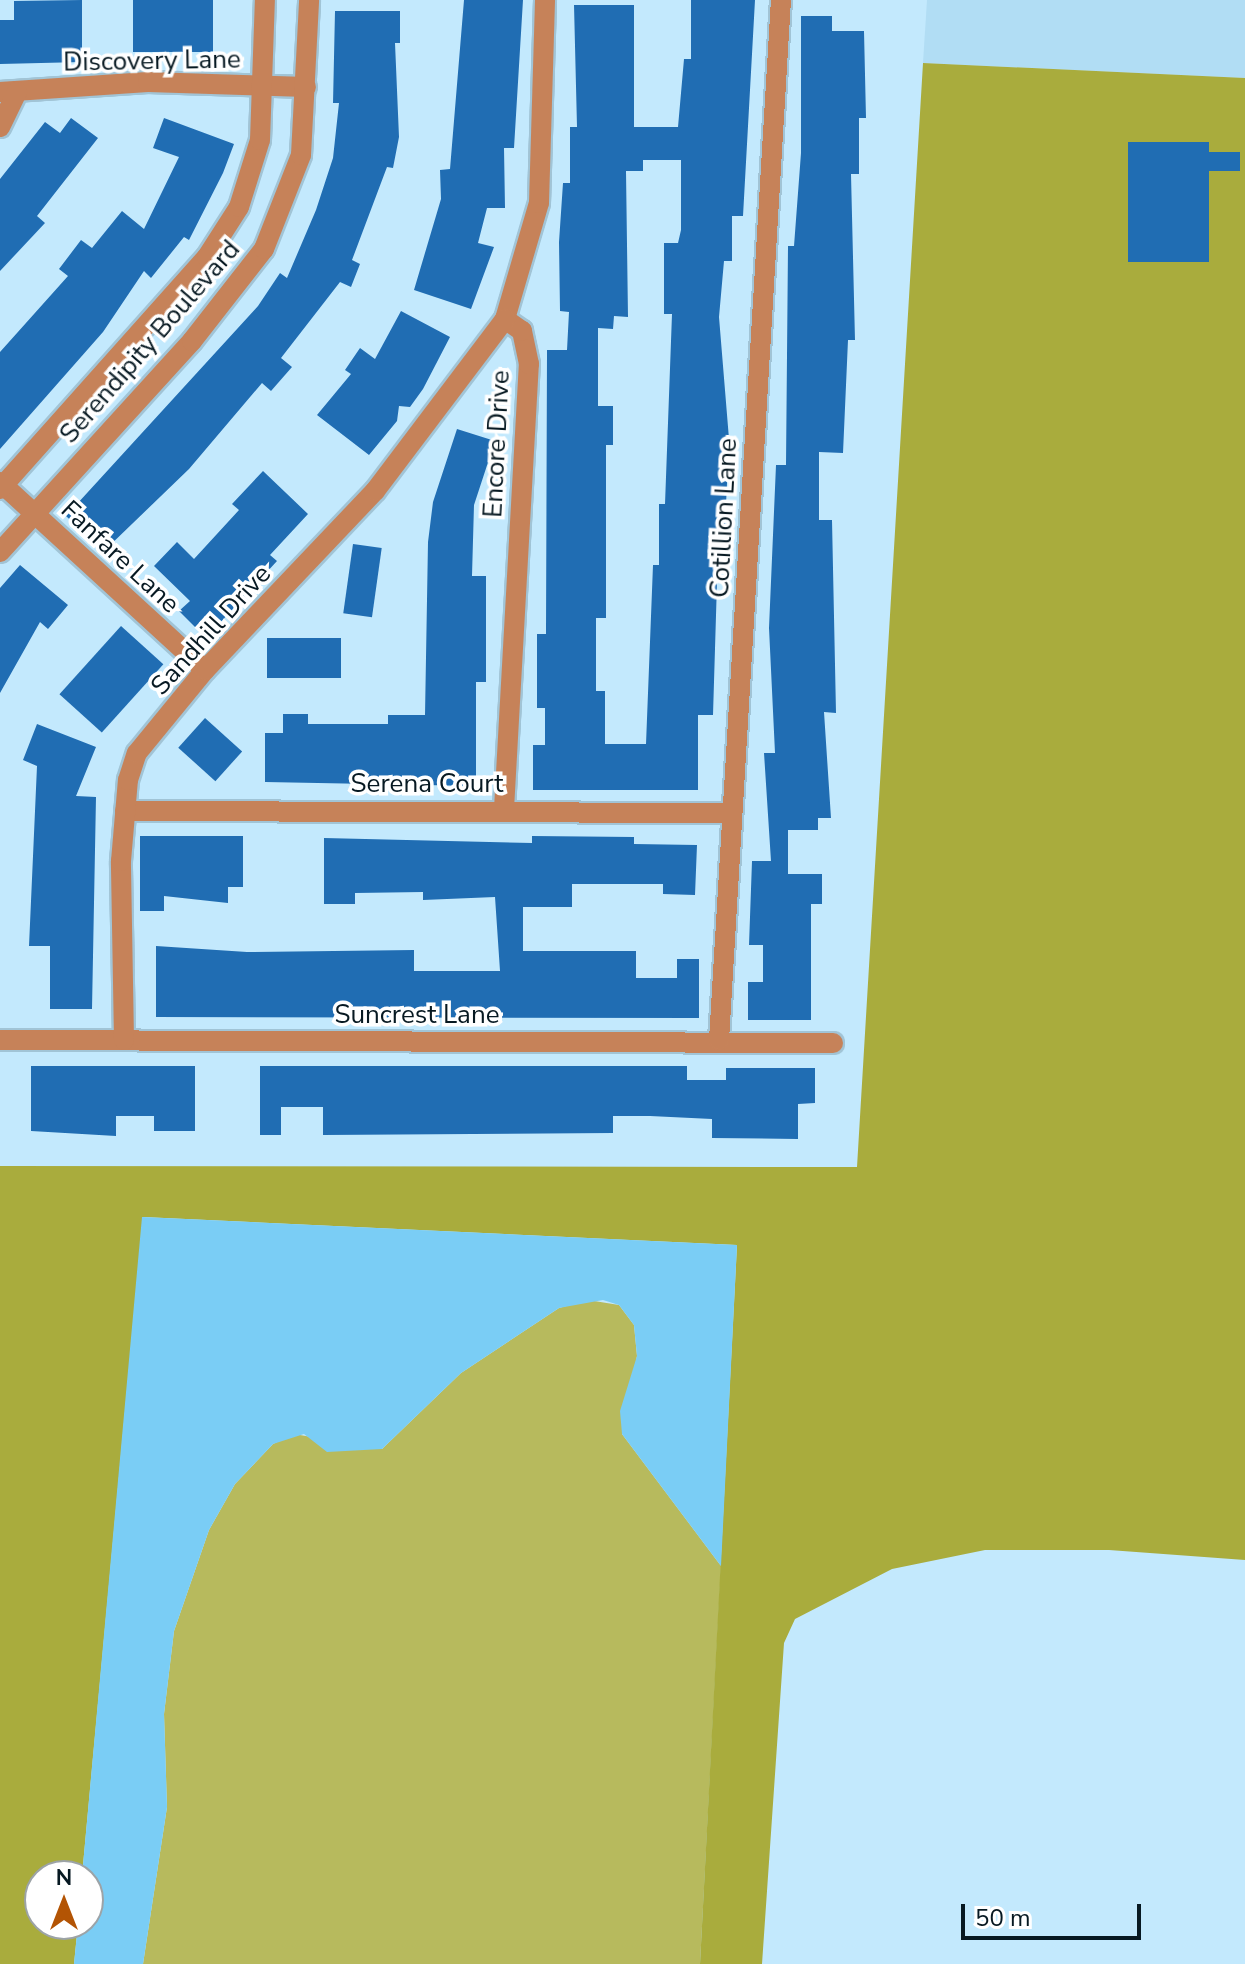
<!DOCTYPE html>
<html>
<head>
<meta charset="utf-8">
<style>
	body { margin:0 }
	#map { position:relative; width:1245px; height:1964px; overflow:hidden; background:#c3e9fd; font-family:"Nunito Sans",sans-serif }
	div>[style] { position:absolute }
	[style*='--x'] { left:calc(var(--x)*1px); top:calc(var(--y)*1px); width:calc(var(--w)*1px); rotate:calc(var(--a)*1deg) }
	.built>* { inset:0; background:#b1ddf4 }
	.green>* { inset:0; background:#b7ba5d }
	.forest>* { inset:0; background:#a9ac3d }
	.water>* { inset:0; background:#7acdf5 }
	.building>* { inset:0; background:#206db3; transform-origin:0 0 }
	.roads { filter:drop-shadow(2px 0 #a1c4d6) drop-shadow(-2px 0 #a1c4d6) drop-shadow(0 2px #a1c4d6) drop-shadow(0 -2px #a1c4d6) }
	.minor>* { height:20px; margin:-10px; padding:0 10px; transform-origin:10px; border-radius:10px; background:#c68259 }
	span { translate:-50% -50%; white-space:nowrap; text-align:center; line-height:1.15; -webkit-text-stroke:7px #fff; paint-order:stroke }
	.street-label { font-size:26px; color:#071922 }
	.north { position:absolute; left:24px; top:1860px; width:80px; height:80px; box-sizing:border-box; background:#fff; border:2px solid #9ca3a7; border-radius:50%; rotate:0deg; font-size:22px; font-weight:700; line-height:32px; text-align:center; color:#071922 }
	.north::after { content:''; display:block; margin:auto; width:28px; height:36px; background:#b35404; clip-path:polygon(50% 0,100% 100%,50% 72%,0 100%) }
	.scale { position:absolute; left:961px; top:1904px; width:180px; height:36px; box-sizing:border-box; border:4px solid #071922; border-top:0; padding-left:10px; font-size:24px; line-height:28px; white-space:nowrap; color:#071922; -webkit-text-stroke:6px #fff; paint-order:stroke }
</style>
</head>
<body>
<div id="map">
	<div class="built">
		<div style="clip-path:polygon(927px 0,1245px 0,1245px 78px,923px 63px)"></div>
	</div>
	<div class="green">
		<div style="clip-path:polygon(588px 1300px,619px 1305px,634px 1325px,637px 1356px,622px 1434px,721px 1566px,700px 1964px,143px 1964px,167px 1807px,164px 1714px,174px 1631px,209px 1530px,235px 1484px,273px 1444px,294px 1434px,382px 1449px,461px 1373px,559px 1308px)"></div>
	</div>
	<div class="forest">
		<div style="clip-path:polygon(923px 63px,1245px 78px,1245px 1560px,1109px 1550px,985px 1550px,892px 1569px,795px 1619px,784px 1643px,762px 1964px,700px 1964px,737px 1245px,143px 1217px,82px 1876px,40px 1876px,40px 1924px,78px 1924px,74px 1964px,0 1964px,0 1166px,857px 1167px)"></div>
	</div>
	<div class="water">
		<div style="clip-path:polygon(142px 1217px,737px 1245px,721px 1566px,622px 1434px,620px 1411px,637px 1356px,634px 1325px,619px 1305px,603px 1300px,559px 1308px,461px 1373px,382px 1449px,327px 1452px,304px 1434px,273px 1444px,235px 1484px,209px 1530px,174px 1631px,164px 1714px,167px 1807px,143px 1964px,74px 1964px,78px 1924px,88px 1924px,88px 1876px,82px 1876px)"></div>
	</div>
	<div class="building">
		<div style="clip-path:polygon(82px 0,82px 62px,0 64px,0 20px,14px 20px,14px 1px)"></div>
		<div style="left:133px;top:0;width:80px;height:52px"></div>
		<div style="clip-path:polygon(464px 0,523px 0,514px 148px,504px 148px,505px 208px,487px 208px,478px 243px,494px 247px,471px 309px,414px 290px,441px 199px,440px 170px,450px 169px)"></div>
		<div style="clip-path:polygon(evenodd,691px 0,755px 0,743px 216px,732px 216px,732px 261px,724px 261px,719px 317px,729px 439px,724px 549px,718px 549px,713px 715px,698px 715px,698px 790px,533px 790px,533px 745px,545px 745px,545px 708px,537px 708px,537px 634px,546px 634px,547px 350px,567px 350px,569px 312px,560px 311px,559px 242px,563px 183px,570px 183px,570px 127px,577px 127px,574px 5px,634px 5px,634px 127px,678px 127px,684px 59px,691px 59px,691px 0,643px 160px,681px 160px,681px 230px,678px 243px,664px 243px,664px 314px,672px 314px,665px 504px,659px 504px,659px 565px,653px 565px,646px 744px,605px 744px,605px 691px,596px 691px,596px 618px,606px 618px,606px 445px,613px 445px,613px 406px,598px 406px,598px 328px,613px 329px,614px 316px,628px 317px,626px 171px,643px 171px,643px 160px)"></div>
		<div style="clip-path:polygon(335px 11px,400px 11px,400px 43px,395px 43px,399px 137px,393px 168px,387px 167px,352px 260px,360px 264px,351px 287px,340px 282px,281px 358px,292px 367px,271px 391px,262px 383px,189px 469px,104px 551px,66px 516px,258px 306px,280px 273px,287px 278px,316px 210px,333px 158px,339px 103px,333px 103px)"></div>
		<div style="clip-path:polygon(801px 16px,832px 16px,832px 31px,864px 31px,866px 118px,859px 118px,859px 174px,851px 174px,855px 340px,848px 340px,843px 453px,819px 452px,819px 520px,832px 520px,836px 713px,824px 712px,831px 818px,818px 818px,818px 830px,788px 830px,788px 874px,822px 874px,822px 904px,811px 904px,811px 1020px,748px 1020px,748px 982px,763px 982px,763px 945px,749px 945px,752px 861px,771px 861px,764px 753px,775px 753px,769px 628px,776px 465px,786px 465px,788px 246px,794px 246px,801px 153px)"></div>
		<div style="clip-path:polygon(71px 118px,98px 138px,37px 216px,45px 223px,0 271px,0 179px,45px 122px,60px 133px)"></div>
		<div style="clip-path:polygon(164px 118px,234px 144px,223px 173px,189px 240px,184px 237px,151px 278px,144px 271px,103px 332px,0 449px,0 352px,68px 276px,59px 269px,81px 240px,92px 248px,122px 211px,144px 229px,179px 157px,153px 148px)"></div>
		<div style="clip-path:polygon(1128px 142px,1209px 142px,1209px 152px,1240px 152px,1240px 171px,1209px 171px,1209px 262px,1128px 262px)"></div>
		<div style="clip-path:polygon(401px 311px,450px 337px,423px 389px,410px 407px,399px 406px,397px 421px,369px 455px,317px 415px,351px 374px,345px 370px,360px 348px,375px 359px)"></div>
		<div style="clip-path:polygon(457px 429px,495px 441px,474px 505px,472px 576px,486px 576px,486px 682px,476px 682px,476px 786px,265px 782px,265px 733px,283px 733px,283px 714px,308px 714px,308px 724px,388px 724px,388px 715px,425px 715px,428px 542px,433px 502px)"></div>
		<div style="clip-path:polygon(263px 471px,308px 514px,270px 555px,277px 561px,206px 638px,179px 611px,190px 601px,154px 566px,177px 542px,194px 559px,239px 510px,232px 504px)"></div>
		<div style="left:353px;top:544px;width:29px;height:70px;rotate:8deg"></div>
		<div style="clip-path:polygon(20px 565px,68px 605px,48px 629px,40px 622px,0 693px,0 588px)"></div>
		<div style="left:121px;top:626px;width:57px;height:92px;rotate:42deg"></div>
		<div style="left:267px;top:638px;width:74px;height:40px"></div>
		<div style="left:205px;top:718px;width:50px;height:40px;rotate:42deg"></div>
		<div style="clip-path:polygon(37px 724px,96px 747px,76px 796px,96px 797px,92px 1009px,50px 1009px,50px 946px,29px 946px,37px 766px,23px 760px)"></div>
		<div style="clip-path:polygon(140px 836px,243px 836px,243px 887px,228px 887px,228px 903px,164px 896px,164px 911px,140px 911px)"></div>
		<div style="clip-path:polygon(532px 836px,634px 837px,634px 844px,697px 845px,695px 895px,663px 894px,663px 884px,572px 884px,572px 907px,523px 907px,523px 951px,636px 951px,636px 978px,677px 978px,677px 959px,699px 959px,699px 1018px,156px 1017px,156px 946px,247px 952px,414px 950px,414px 971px,500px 971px,495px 897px,423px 900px,423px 892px,355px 893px,355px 904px,324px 904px,324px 838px,532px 843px)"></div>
		<div style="clip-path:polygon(31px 1066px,195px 1066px,195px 1131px,154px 1131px,154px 1116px,116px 1116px,116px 1136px,31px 1131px)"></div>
		<div style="clip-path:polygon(260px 1066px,687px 1066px,687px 1080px,726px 1080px,726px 1068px,815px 1068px,815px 1103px,798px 1104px,798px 1139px,712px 1138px,712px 1119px,650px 1116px,613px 1116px,613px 1133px,323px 1135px,323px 1107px,281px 1107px,281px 1135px,260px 1135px)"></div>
	</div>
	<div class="roads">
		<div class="minor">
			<div style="--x:0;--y:92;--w:148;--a:-3.9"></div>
			<div style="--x:148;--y:82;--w:158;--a:1.8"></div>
			<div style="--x:0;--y:127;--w:39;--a:-64"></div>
			<div style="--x:0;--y:482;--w:278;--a:42.5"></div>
			<div style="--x:0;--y:489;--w:311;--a:-48.3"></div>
			<div style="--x:207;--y:257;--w:59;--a:-57.4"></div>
			<div style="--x:239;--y:207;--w:70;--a:-72.6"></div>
			<div style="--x:260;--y:140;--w:140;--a:-88"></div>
			<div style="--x:0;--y:552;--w:285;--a:-47.7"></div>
			<div style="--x:192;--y:341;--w:117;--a:-52"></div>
			<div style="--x:264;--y:249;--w:101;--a:-68.5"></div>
			<div style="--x:301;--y:155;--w:155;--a:-87"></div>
			<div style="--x:504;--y:809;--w:446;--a:-86.8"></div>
			<div style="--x:529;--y:364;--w:34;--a:-102"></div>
			<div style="--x:522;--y:331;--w:21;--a:-145"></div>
			<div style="--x:505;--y:319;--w:121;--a:-73.7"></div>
			<div style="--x:539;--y:203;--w:203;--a:-88.3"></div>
			<div style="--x:125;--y:811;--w:605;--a:0.19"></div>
			<div style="--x:0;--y:1040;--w:833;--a:0.21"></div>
			<div style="--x:124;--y:1040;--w:179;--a:-91"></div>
			<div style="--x:121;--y:861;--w:81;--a:-85.1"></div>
			<div style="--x:128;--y:780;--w:28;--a:-72"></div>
			<div style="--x:137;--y:753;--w:107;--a:-50.7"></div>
			<div style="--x:205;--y:670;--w:247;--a:-46.5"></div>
			<div style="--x:375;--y:491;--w:216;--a:-52.9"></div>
			<div style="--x:719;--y:1040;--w:1042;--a:-86.59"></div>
		</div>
	</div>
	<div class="street-label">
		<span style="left:152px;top:61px;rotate:-1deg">Discovery Lane</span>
		<span style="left:150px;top:342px;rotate:-49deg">Serendipity Boulevard</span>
		<span style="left:497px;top:444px;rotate:-87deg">Encore Drive</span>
		<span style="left:724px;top:518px;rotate:-87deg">Cotillion Lane</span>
		<span style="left:120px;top:557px;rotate:43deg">Fanfare Lane</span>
		<span style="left:211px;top:630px;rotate:-48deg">Sandhill Drive</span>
		<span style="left:427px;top:784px">Serena Court</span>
		<span style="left:417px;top:1015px">Suncrest Lane</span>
	</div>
	<div class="north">N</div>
	<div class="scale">50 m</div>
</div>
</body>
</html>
